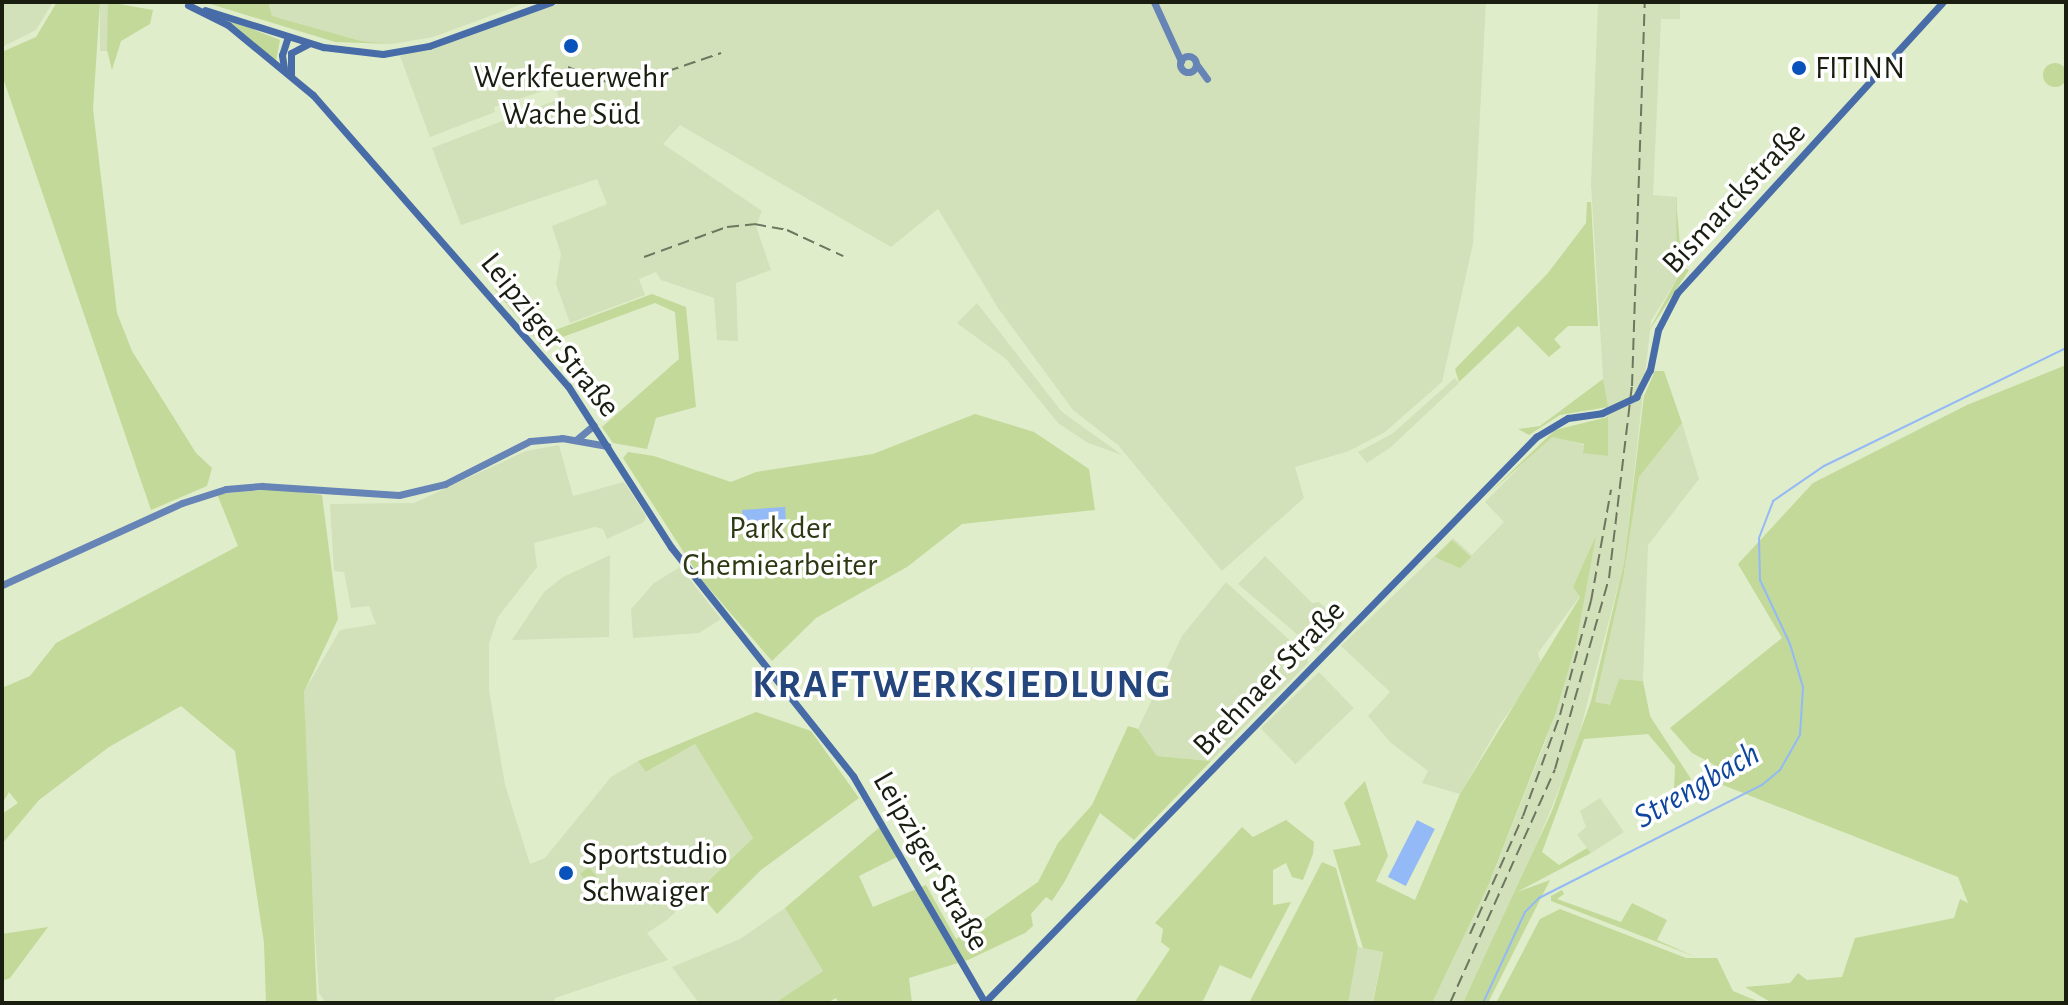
<!DOCTYPE html>
<html>
<head>
<meta charset="utf-8">
<style>
	body { margin:0 }
	#map { position:relative; width:2068px; height:1005px; overflow:hidden; background:#e0edca; font-family:"Alegreya Sans",sans-serif }
	div>[style] { position:absolute }
	[style*='--x'] { left:calc(var(--x)*1px); top:calc(var(--y)*1px); width:calc(var(--w)*1px); rotate:calc(var(--a)*1deg) }
	.built>* { inset:0; background:#d2e1b9; transform-origin:0 0 }
	.green>* { inset:0; background:#c2d999; transform-origin:0 0 }
	.round { border-radius:50% }
	.water>* { inset:0; background:#93b9f6; transform-origin:0 0 }
	.stream>* { height:2px; margin:-1px; padding:0 1px; transform-origin:1px; border-radius:1px; background:#93b9f6 }
	.secondary>* { height:7px; margin:-3.5px; padding:0 3.5px; transform-origin:3.5px; border-radius:3.5px; background:#6684b5 }
	.secondary>.ring { margin:-3.5px; padding:0; box-sizing:content-box; background:none; border:7px solid #6684b5; border-radius:50% }
	.primary>* { height:7px; margin:-3.5px; padding:0 3.5px; transform-origin:3.5px; border-radius:3.5px; background:#486ca8 }
	.rail>* { height:2px; margin-top:-1px; transform-origin:0; background:repeating-linear-gradient(90deg,#6e7660 0 12px,transparent 0 18px) }
	.primary-bridge>* { height:7px; margin:-3.5px; padding:0 3.5px; transform-origin:3.5px; border-radius:3.5px; background:#486ca8 }
	.dots>* { width:22px; height:22px; translate:-50% -50%; box-sizing:border-box; border:4px solid #fff; border-radius:50% }
	span { translate:-50% -50%; white-space:nowrap; text-align:center; line-height:1.15; -webkit-text-stroke:7px #fff; paint-order:stroke }
	.poi-label { font-size:32px; color:#191e11 }
	.left { translate:0 -50%; text-align:left }
	.street-label { font-size:32px; color:#191e11 }
	.park-label { font-size:32px; color:#2d3913 }
	.water-label { font-size:34px; color:#10479e; font-style:italic }
	.district-label { font-size:40px; color:#25467c; font-weight:700; letter-spacing:2px }
	.frame { position:absolute; inset:0; border:4px solid #191e11; pointer-events:none }
</style>
</head>
<body>
<div id="map">
	<div class="built">
		<div style="clip-path:polygon(2px 2px,53px 2px,36px 30px,2px 47px)"></div>
		<div style="left:100px;top:2px;width:8px;height:49px"></div>
		<div style="clip-path:polygon(268px 2px,528px 2px,433px 37px,392px 44px,361px 41px,272px 16px)"></div>
		<div style="clip-path:polygon(563px 2px,1486px 2px,1473px 244px,1442px 382px,1385px 432px,1349px 451px,1295px 467px,1304px 498px,1222px 571px,1118px 445px,1073px 410px,998px 308px,938px 209px,891px 247px,680px 125px,663px 144px,762px 211px,756px 226px,771px 270px,736px 283px,738px 341px,717px 340px,714px 298px,661px 280px,656px 272px,639px 279px,645px 295px,570px 323px,556px 284px,561px 254px,552px 226px,607px 204px,597px 179px,461px 225px,432px 148px,567px 96px,559px 98px,555px 87px,494px 107px,495px 112px,430px 137px,400px 56px)"></div>
		<div style="clip-path:polygon(1598px 2px,1680px 2px,1680px 19px,1661px 19px,1653px 195px,1677px 197px,1677px 279px,1651px 321px,1624px 563px,1575px 750px,1517px 892px,1463px 1003px,1432px 1003px,1488px 886px,1545px 743px,1576px 644px,1594px 544px,1573px 587px,1580px 596px,1538px 653px,1542px 667px,1500px 724px,1460px 794px,1422px 783px,1428px 771px,1391px 743px,1368px 716px,1390px 692px,1341px 646px,1453px 538px,1472px 555px,1504px 522px,1485px 502px,1551px 435px,1584px 445px,1583px 452px,1608px 456px,1591px 184px)"></div>
		<div style="clip-path:polygon(977px 303px,1062px 412px,1122px 455px,1088px 443px,1058px 423px,1006px 359px,957px 323px)"></div>
		<div style="clip-path:polygon(1455px 378px,1459px 383px,1391px 447px,1367px 463px,1358px 452px,1392px 434px)"></div>
		<div style="clip-path:polygon(1682px 423px,1699px 479px,1648px 545px,1643px 681px,1619px 679px,1610px 706px,1595px 702px,1623px 579px,1639px 477px)"></div>
		<div style="clip-path:polygon(559px 445px,573px 496px,624px 482px,646px 516px,644px 522px,607px 539px,603px 529px,595px 527px,534px 543px,537px 567px,498px 617px,489px 643px,489px 690px,505px 785px,530px 864px,545px 858px,611px 777px,638px 761px,647px 772px,695px 744px,753px 838px,667px 920px,647px 933px,668px 960px,555px 998px,554px 1003px,326px 1003px,319px 993px,308px 834px,304px 692px,340px 630px,376px 624px,369px 606px,351px 608px,344px 572px,334px 571px,330px 504px,414px 503px,526px 451px)"></div>
		<div style="clip-path:polygon(610px 555px,609px 637px,512px 640px,544px 592px,563px 577px)"></div>
		<div style="clip-path:polygon(1265px 556px,1312px 603px,1319px 602px,1343px 624px,1318px 652px,1238px 584px)"></div>
		<div style="clip-path:polygon(680px 567px,721px 619px,699px 633px,633px 638px,631px 609px,654px 583px)"></div>
		<div style="clip-path:polygon(1226px 582px,1307px 656px,1308px 663px,1211px 761px,1157px 756px,1138px 729px,1182px 636px)"></div>
		<div style="left:1319px;top:672px;width:50px;height:81px;rotate:46deg"></div>
		<div style="clip-path:polygon(1600px 798px,1624px 832px,1591px 853px,1577px 835px,1586px 827px,1580px 811px)"></div>
		<div style="clip-path:polygon(785px 908px,823px 971px,775px 1003px,699px 1003px,672px 967px,740px 939px)"></div>
		<div style="left:1358px;top:947px;width:25px;height:57px;rotate:11deg"></div>
	</div>
	<div class="green">
		<div style="clip-path:polygon(57px 2px,100px 2px,93px 109px,117px 313px,132px 351px,196px 453px,212px 468px,207px 486px,151px 510px,2px 75px,2px 52px,36px 37px)"></div>
		<div style="clip-path:polygon(108px 2px,153px 10px,150px 24px,121px 41px,112px 70px,107px 50px)"></div>
		<div style="clip-path:polygon(204px 2px,268px 2px,272px 16px,361px 41px,392px 44px,335px 42px)"></div>
		<div style="clip-path:polygon(222px 17px,280px 40px,276px 61px)"></div>
		<div class="round" style="left:2043px;top:63px;width:24px;height:24px"></div>
		<div style="clip-path:polygon(1676px 200px,1682px 267px,1689px 270px,1647px 334px,1677px 279px)"></div>
		<div style="clip-path:polygon(1587px 202px,1591px 202px,1598px 326px,1568px 326px,1554px 339px,1561px 347px,1549px 357px,1518px 326px,1459px 382px,1455px 369px,1548px 273px,1586px 223px)"></div>
		<div style="clip-path:polygon(494px 289px,511px 293px,550px 332px,652px 294px,686px 307px,696px 407px,656px 418px,647px 449px,613px 443px,602px 427px,679px 359px,675px 312px,655px 303px,541px 345px)"></div>
		<div style="clip-path:polygon(2066px 365px,2066px 1003px,1772px 1003px,1745px 987px,1790px 983px,1798px 973px,1807px 980px,1842px 977px,1855px 938px,1954px 918px,1960px 899px,1968px 903px,1958px 877px,1710px 780px,1713px 764px,1692px 753px,1670px 728px,1782px 638px,1738px 564px,1813px 483px,1967px 405px)"></div>
		<div style="clip-path:polygon(1655px 371px,1664px 371px,1682px 423px,1639px 477px,1623px 579px,1595px 702px,1610px 705px,1619px 679px,1643px 681px,1650px 716px,1691px 779px,1682px 793px,1674px 790px,1675px 766px,1648px 734px,1584px 739px,1542px 852px,1559px 865px,1587px 848px,1591px 853px,1517px 892px,1550px 880px,1488px 1003px,1463px 1003px,1552px 811px,1591px 701px,1624px 563px,1644px 396px)"></div>
		<div style="clip-path:polygon(1603px 379px,1608px 407px,1560px 415px,1529px 435px,1518px 429px,1540px 426px)"></div>
		<div style="clip-path:polygon(975px 414px,1034px 432px,1089px 469px,1095px 510px,962px 524px,907px 567px,816px 618px,772px 661px,701px 579px,623px 458px,628px 452px,654px 456px,731px 482px,756px 472px,873px 454px)"></div>
		<div style="clip-path:polygon(1608px 417px,1608px 456px,1583px 453px,1584px 444px,1552px 437px,1485px 497px,1555px 430px)"></div>
		<div style="clip-path:polygon(274px 489px,322px 495px,338px 619px,304px 692px,317px 1003px,266px 1003px,264px 943px,235px 751px,181px 706px,109px 747px,39px 800px,2px 844px,2px 814px,18px 803px,9px 792px,2px 804px,2px 688px,30px 676px,56px 643px,238px 546px,217px 494px)"></div>
		<div style="clip-path:polygon(1596px 536px,1576px 644px,1556px 712px,1488px 886px,1432px 1003px,1373px 1003px,1383px 952px,1363px 948px,1333px 850px,1361px 845px,1344px 803px,1365px 781px,1388px 856px,1376px 881px,1415px 900px,1460px 794px,1580px 597px,1573px 587px)"></div>
		<div style="clip-path:polygon(1452px 540px,1471px 557px,1460px 568px,1435px 557px)"></div>
		<div style="clip-path:polygon(756px 712px,811px 731px,859px 798px,761px 870px,717px 914px,698px 891px,753px 838px,695px 744px,646px 772px,638px 761px)"></div>
		<div style="clip-path:polygon(1128px 726px,1138px 729px,1157px 756px,1211px 761px,1134px 840px,1100px 813px,1065px 881px,1052px 901px,1046px 897px,1031px 914px,1033px 926px,1025px 933px,968px 960px,909px 978px,912px 1003px,839px 1003px,836px 998px,827px 1003px,775px 1003px,823px 971px,785px 908px,881px 826px,897px 857px,859px 876px,873px 907px,926px 885px,956px 939px,1038px 882px,1058px 843px,1092px 805px)"></div>
		<div style="clip-path:polygon(1286px 820px,1314px 842px,1313px 854px,1303px 880px,1292px 877px,1286px 863px,1273px 870px,1273px 905px,1291px 902px,1251px 979px,1220px 965px,1202px 1003px,1134px 1003px,1170px 949px,1161px 942px,1163px 929px,1155px 923px,1242px 827px,1253px 837px)"></div>
		<div style="clip-path:polygon(1322px 862px,1336px 868px,1358px 947px,1348px 1003px,1249px 1003px)"></div>
		<div style="left:589px;top:867px;width:29px;height:11px;rotate:52deg"></div>
		<div style="clip-path:polygon(1562px 890px,1564px 894px,1557px 899px,1621px 922px,1632px 903px,1667px 920px,1657px 940px,1696px 957px,1551px 901px,1551px 896px)"></div>
		<div style="clip-path:polygon(1560px 909px,1686px 958px,1717px 958px,1733px 991px,1762px 1003px,1496px 1003px,1540px 919px)"></div>
		<div style="clip-path:polygon(48px 927px,10px 978px,2px 981px,2px 934px)"></div>
	</div>
	<div class="water">
		<div style="left:785px;top:507px;width:13px;height:43px;rotate:86deg"></div>
		<div style="left:1417px;top:820px;width:20px;height:64px;rotate:27deg"></div>
	</div>
	<div class="stream">
		<div style="--x:1483;--y:1003;--w:100;--a:-65.2"></div>
		<div style="--x:1525;--y:912;--w:20;--a:-45"></div>
		<div style="--x:1539;--y:898;--w:250;--a:-26.9"></div>
		<div style="--x:1762;--y:785;--w:23;--a:-40"></div>
		<div style="--x:1780;--y:770;--w:40;--a:-60.3"></div>
		<div style="--x:1800;--y:735;--w:48;--a:-86.4"></div>
		<div style="--x:1803;--y:687;--w:45;--a:-106.8"></div>
		<div style="--x:1790;--y:644;--w:71;--a:-115.1"></div>
		<div style="--x:1760;--y:580;--w:42;--a:-91.4"></div>
		<div style="--x:1759;--y:538;--w:40;--a:-69"></div>
		<div style="--x:1773;--y:501;--w:62;--a:-34.5"></div>
		<div style="--x:1824;--y:466;--w:269;--a:-26"></div>
	</div>
	<div class="secondary">
		<div style="--x:1154;--y:2;--w:65;--a:65.4"></div>
		<div class="ring" style="left:1180px;top:56px;width:9px;height:9px"></div>
		<div style="--x:1197;--y:65;--w:17;--a:54"></div>
		<div style="--x:576;--y:440;--w:23;--a:-40"></div>
		<div style="--x:2;--y:585;--w:198;--a:-24.5"></div>
		<div style="--x:182;--y:503;--w:46;--a:-17.7"></div>
		<div style="--x:226;--y:489;--w:36;--a:-5"></div>
		<div style="--x:262;--y:486;--w:137;--a:3.8"></div>
		<div style="--x:399;--y:495;--w:47;--a:-13.4"></div>
		<div style="--x:445;--y:484;--w:95;--a:-26.8"></div>
		<div style="--x:530;--y:441;--w:32;--a:-5"></div>
		<div style="--x:562;--y:438;--w:46;--a:10.1"></div>
	</div>
	<div class="primary">
		<div style="--x:188;--y:5;--w:45;--a:26.6"></div>
		<div style="--x:228;--y:25;--w:110;--a:39.5"></div>
		<div style="--x:313;--y:95;--w:387;--a:48.8"></div>
		<div style="--x:568;--y:386;--w:191;--a:57.4"></div>
		<div style="--x:671;--y:547;--w:293;--a:51.5"></div>
		<div style="--x:853;--y:776;--w:263;--a:59.8"></div>
		<div style="--x:205;--y:10;--w:124;--a:17.4"></div>
		<div style="--x:323;--y:47;--w:60;--a:6.7"></div>
		<div style="--x:383;--y:54;--w:47;--a:-9.9"></div>
		<div style="--x:429;--y:46;--w:130;--a:-19.8"></div>
		<div style="--x:284;--y:68;--w:13;--a:-99"></div>
		<div style="--x:282;--y:55;--w:19;--a:-72"></div>
		<div style="--x:291;--y:74;--w:21;--a:-90"></div>
		<div style="--x:291;--y:53;--w:19;--a:-28"></div>
		<div style="--x:1650;--y:370;--w:41;--a:-78.7"></div>
		<div style="--x:1658;--y:330;--w:42;--a:-62.8"></div>
		<div style="--x:1677;--y:293;--w:394;--a:-47.6"></div>
		<div style="--x:984;--y:1003;--w:791;--a:-45.72"></div>
		<div style="--x:1536;--y:437;--w:37;--a:-31"></div>
		<div style="--x:1568;--y:418;--w:34;--a:-8"></div>
	</div>
	<div class="rail">
		<div style="--x:568;--y:67;--w:36;--a:23"></div>
		<div style="--x:601;--y:81;--w:32;--a:4"></div>
		<div style="--x:633;--y:83;--w:93;--a:-18.8"></div>
		<div style="--x:644;--y:257;--w:88;--a:-19.9"></div>
		<div style="--x:727;--y:227;--w:27;--a:-6"></div>
		<div style="--x:754;--y:224;--w:34;--a:10"></div>
		<div style="--x:787;--y:230;--w:62;--a:24.9"></div>
		<div style="--x:1470;--y:934;--w:129;--a:-65.8"></div>
		<div style="--x:1523;--y:816;--w:108;--a:-69.9"></div>
		<div style="--x:1560;--y:715;--w:118;--a:-74.8"></div>
		<div style="--x:1591;--y:601;--w:113;--a:-79.8"></div>
		<div style="--x:1450;--y:1003;--w:256;--a:-65.8"></div>
		<div style="--x:1555;--y:769;--w:198;--a:-74.2"></div>
		<div style="--x:1609;--y:578;--w:193;--a:-83.2"></div>
		<div style="--x:1632;--y:386;--w:384;--a:-88.1"></div>
	</div>
	<div class="primary-bridge">
		<div style="--x:1602;--y:413;--w:38;--a:-25"></div>
		<div style="--x:1636;--y:397;--w:30;--a:-63"></div>
	</div>
	<div class="dots">
		<div style="left:571px;top:46px;background:#0951bb"></div>
		<div style="left:1799px;top:68px;background:#0951bb"></div>
		<div style="left:566px;top:873px;background:#0951bb"></div>
	</div>
	<div class="poi-label">
		<span class="left" style="left:1815px;top:68px">FITINN</span>
		<span style="left:571px;top:96px">Werkfeuerwehr<br>Wache Süd</span>
		<span class="left" style="left:582px;top:873px">Sportstudio<br>Schwaiger</span>
	</div>
	<div class="street-label">
		<span style="left:1734px;top:198px;rotate:-47deg">Bismarckstraße</span>
		<span style="left:550px;top:335px;rotate:51deg">Leipziger Straße</span>
		<span style="left:1269px;top:678px;rotate:-46deg">Brehnaer Straße</span>
		<span style="left:931px;top:861px;rotate:60deg">Leipziger Straße</span>
	</div>
	<div class="park-label">
		<span style="left:780px;top:547px">Park der<br>Chemiearbeiter</span>
	</div>
	<div class="water-label">
		<span style="left:1697px;top:786px;rotate:-30deg">Strengbach</span>
	</div>
	<div class="district-label">
		<span style="left:962px;top:685px">KRAFTWERKSIEDLUNG</span>
	</div>
	<div class="frame"></div>
</div>
</body>
</html>
